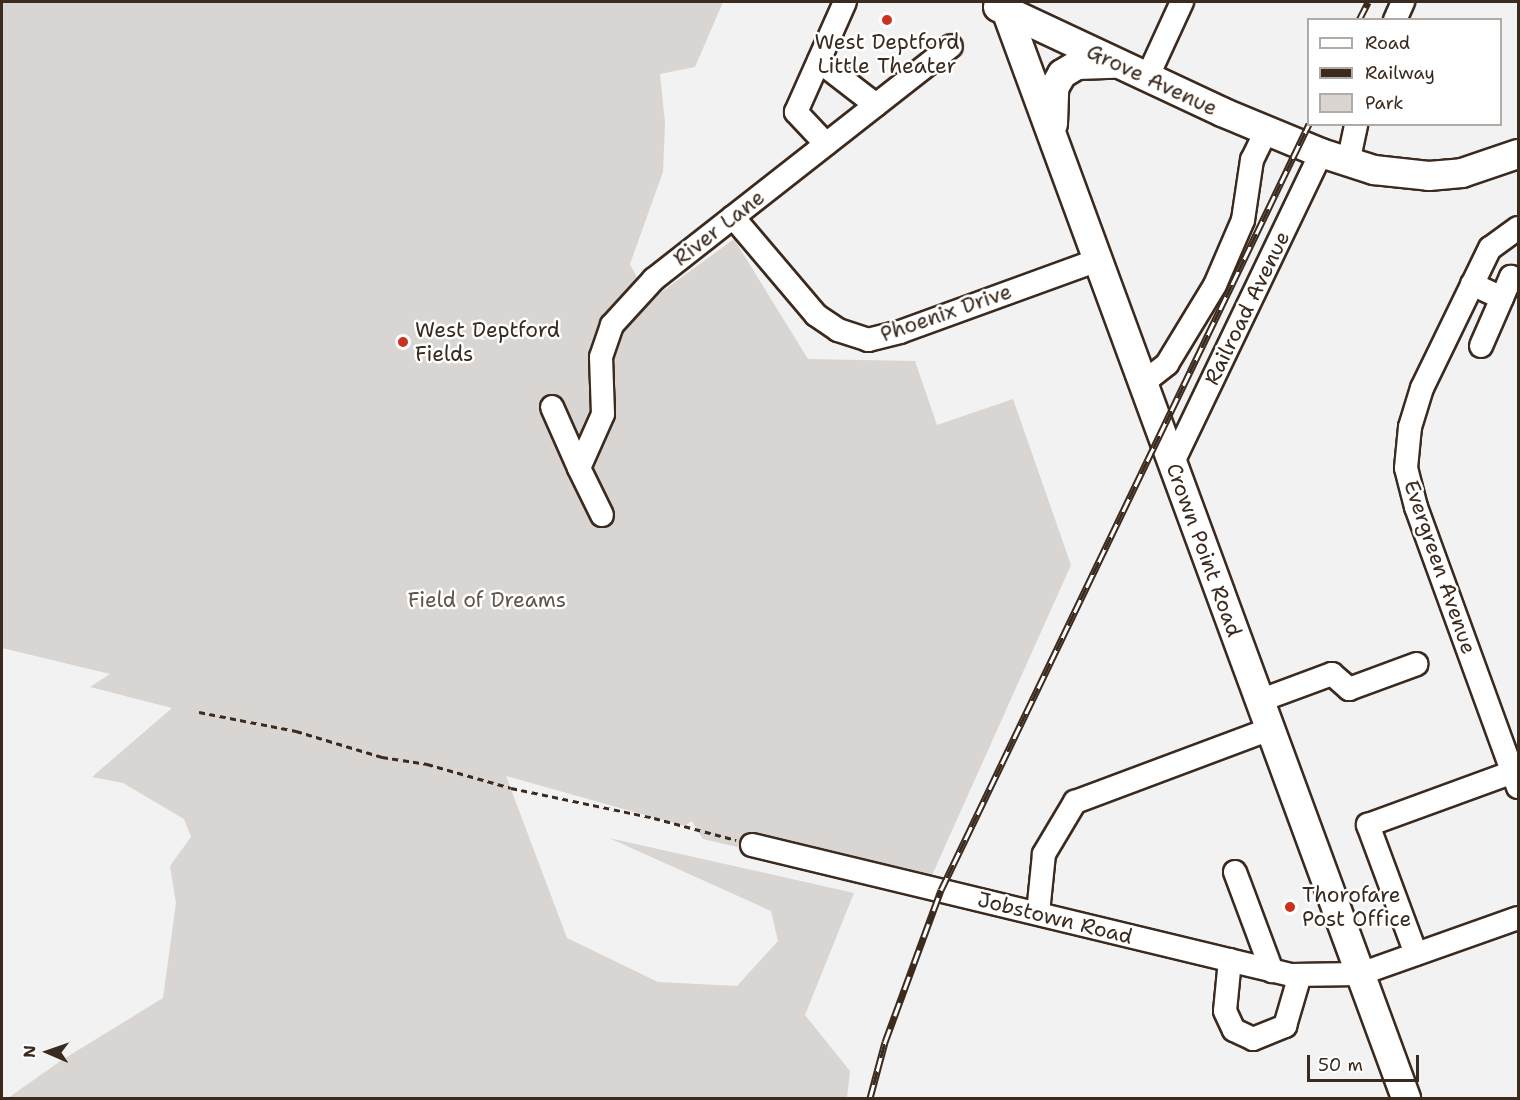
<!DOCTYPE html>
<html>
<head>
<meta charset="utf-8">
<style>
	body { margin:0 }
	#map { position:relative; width:1520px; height:1100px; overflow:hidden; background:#f3f2f2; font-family:"Shantell Sans",sans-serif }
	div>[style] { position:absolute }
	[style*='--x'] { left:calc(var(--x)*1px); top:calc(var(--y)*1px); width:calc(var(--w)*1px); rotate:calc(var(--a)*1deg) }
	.green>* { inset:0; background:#d8d5d2 }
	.path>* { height:3px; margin-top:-1.5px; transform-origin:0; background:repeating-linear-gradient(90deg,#3b2a1e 0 6px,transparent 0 10.5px) }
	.roads { filter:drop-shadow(2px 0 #3b2a1e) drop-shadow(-2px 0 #3b2a1e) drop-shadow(0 2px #3b2a1e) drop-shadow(0 -2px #3b2a1e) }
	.minor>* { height:22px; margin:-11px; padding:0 11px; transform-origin:11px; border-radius:11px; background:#fff }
	.major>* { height:28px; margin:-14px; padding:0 14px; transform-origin:14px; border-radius:14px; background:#fff }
	.rail>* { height:7px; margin-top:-3.5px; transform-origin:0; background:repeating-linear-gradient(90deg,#fff 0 14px,#3b2a1e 0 28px); box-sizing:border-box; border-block:2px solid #3b2a1e }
	.dots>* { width:16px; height:16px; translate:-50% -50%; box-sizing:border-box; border:3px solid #fff; border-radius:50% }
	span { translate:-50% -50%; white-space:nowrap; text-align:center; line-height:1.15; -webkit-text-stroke:5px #fff; paint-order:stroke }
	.poi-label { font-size:21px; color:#3b2a1e }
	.left { translate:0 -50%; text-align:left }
	.street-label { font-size:21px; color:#3b2a1e }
	.park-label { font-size:21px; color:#62554b }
	.frame { position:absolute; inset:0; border:3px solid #3b2a1e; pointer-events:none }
	.legend { position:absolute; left:1307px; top:18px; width:195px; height:108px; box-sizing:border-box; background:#fff; border:2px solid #b1aaa5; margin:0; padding:8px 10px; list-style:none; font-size:18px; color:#3b2a1e }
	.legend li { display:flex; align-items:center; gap:12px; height:30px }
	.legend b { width:30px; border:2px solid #b1aaa5 }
	.north { position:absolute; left:18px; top:1022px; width:60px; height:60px; -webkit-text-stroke:4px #fff; paint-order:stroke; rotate:272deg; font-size:16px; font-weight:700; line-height:24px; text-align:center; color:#3b2a1e }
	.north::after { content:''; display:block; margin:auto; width:21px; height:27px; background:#3b2a1e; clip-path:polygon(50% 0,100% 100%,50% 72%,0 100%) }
	.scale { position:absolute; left:1307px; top:1055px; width:112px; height:27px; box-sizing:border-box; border:3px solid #3b2a1e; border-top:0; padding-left:8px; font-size:18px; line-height:21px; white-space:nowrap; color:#3b2a1e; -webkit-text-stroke:4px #fff; paint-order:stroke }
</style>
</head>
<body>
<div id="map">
	<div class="green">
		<div style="clip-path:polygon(2px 2px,723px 2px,695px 67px,660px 74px,665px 123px,663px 172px,630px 264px,649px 301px,734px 239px,808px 359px,915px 361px,937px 425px,1013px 399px,1071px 565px,925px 891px,703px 839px,692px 821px,684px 826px,506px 776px,567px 938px,658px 982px,737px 986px,778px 941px,771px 911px,609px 838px,854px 893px,805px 1015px,850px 1071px,847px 1098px,8px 1098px,62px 1060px,163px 998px,176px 903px,170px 866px,191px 837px,184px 819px,123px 783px,92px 777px,172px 708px,90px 687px,110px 674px,2px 648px)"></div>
	</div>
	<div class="path">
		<div style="--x:199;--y:712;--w:99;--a:11.1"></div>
		<div style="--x:296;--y:731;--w:90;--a:16.8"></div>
		<div style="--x:382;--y:757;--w:46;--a:8.8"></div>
		<div style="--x:427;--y:764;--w:87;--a:15.9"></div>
		<div style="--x:511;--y:788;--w:146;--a:11.8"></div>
		<div style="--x:654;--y:818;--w:85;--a:15"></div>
	</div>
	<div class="roads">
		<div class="minor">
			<div style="--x:1395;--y:20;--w:20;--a:-66"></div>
			<div style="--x:819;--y:61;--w:72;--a:37.7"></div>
			<div style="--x:1147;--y:78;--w:84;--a:-65.3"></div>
			<div style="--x:826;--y:144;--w:44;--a:-133.2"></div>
			<div style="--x:796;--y:112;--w:120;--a:-66"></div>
			<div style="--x:1348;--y:163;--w:40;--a:-78"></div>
			<div style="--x:733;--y:217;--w:128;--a:49.7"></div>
			<div style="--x:816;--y:315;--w:27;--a:34"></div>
			<div style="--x:838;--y:330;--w:32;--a:18"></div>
			<div style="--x:868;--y:340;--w:33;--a:-14"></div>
			<div style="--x:900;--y:332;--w:211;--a:-20"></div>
			<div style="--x:1518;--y:228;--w:34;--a:144"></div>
			<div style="--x:1490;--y:248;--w:156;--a:115.9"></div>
			<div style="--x:1422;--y:388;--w:41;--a:107.1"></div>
			<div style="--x:1410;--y:427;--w:41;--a:95.6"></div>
			<div style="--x:1406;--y:468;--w:40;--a:75.6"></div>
			<div style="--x:1416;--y:507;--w:298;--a:70"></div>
			<div style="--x:1472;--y:284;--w:33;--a:25"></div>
			<div style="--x:1502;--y:298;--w:23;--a:-67"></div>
			<div style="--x:1511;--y:277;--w:8;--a:30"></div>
			<div style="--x:1481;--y:346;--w:52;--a:-66.4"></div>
			<div style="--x:1143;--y:383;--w:31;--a:-38"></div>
			<div style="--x:1167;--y:364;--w:92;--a:-58.7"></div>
			<div style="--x:1215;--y:285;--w:71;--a:-66.7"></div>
			<div style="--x:1243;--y:220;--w:61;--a:-81.5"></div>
			<div style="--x:1252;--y:160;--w:32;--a:-64"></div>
			<div style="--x:552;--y:407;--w:67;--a:66.1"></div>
			<div style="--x:1173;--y:462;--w:343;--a:-64.4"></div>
			<div style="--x:602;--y:515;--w:52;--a:-116.1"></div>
			<div style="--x:579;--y:468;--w:59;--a:-66"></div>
			<div style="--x:603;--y:414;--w:57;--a:-92"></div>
			<div style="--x:601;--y:357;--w:34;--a:-71"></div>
			<div style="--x:612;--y:325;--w:62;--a:-47.6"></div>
			<div style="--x:654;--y:279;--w:377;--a:-38.1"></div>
			<div style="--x:1259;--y:701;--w:78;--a:-20.3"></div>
			<div style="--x:1332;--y:674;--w:23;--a:41"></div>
			<div style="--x:1349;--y:689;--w:72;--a:-20.2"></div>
			<div style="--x:752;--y:845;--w:554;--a:13.56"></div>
			<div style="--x:1291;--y:975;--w:69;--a:-0.8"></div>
			<div style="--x:1360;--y:974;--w:168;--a:-19.5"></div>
			<div style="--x:1235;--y:872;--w:106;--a:69.5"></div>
			<div style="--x:1038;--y:913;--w:59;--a:-84.2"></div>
			<div style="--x:1044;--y:854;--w:61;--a:-59.2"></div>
			<div style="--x:1075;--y:802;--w:208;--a:-20.5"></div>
			<div style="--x:1416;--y:954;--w:138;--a:-110.4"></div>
			<div style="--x:1368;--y:825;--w:154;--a:-20.1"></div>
			<div style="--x:1230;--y:960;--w:51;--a:95.6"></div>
			<div style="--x:1225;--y:1011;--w:21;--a:65"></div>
			<div style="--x:1234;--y:1030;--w:21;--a:25"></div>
			<div style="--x:1253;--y:1039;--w:35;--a:-22"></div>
			<div style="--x:1285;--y:1026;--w:53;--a:-73.6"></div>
		</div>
		<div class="major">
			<div style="--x:1003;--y:2;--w:1168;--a:69.81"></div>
			<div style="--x:998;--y:7;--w:247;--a:25.1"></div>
			<div style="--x:1222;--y:112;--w:107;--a:22.5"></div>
			<div style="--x:1321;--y:153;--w:56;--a:17.8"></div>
			<div style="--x:1374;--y:170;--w:55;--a:6.2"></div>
			<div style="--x:1429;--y:176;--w:33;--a:-5"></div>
			<div style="--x:1462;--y:173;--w:59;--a:-18.7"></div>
			<div style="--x:1053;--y:124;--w:36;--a:-88"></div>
			<div style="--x:1054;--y:88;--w:16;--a:-60"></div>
			<div style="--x:1062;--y:74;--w:17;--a:-31"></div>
			<div style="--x:1077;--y:65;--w:37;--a:-2"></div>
		</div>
	</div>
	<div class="rail">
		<div style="--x:1359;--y:20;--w:20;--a:-63"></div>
		<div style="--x:870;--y:1098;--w:58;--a:-75"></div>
		<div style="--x:885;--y:1042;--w:162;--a:-69.8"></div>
		<div style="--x:941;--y:890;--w:850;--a:-64.34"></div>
	</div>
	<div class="dots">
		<div style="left:887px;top:20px;background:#c8321e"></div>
		<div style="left:403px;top:342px;background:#c8321e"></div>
		<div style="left:1290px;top:907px;background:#c8321e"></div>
	</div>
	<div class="poi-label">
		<span style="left:887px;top:54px">West Deptford<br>Little Theater</span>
		<span class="left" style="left:415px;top:342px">West Deptford<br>Fields</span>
		<span class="left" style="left:1302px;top:907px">Thorofare<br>Post Office</span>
	</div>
	<div class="street-label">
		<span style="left:1152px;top:80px;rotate:25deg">Grove Avenue</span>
		<span style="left:719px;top:228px;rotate:-38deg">River Lane</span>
		<span style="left:1247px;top:308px;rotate:-64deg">Railroad Avenue</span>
		<span style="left:946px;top:313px;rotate:-19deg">Phoenix Drive</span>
		<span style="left:1204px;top:550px;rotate:70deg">Crown Point Road</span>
		<span style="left:1440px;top:567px;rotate:71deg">Evergreen Avenue</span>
		<span style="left:1055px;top:918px;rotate:14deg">Jobstown Road</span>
	</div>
	<div class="park-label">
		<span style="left:487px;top:600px">Field of Dreams</span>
	</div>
	<div class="frame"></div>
	<ul class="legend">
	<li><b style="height:8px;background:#fff"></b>Road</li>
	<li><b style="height:8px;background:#3b2a1e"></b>Railway</li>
	<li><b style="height:16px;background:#d8d5d2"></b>Park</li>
	</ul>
	<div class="north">N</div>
	<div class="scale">50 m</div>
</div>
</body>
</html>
